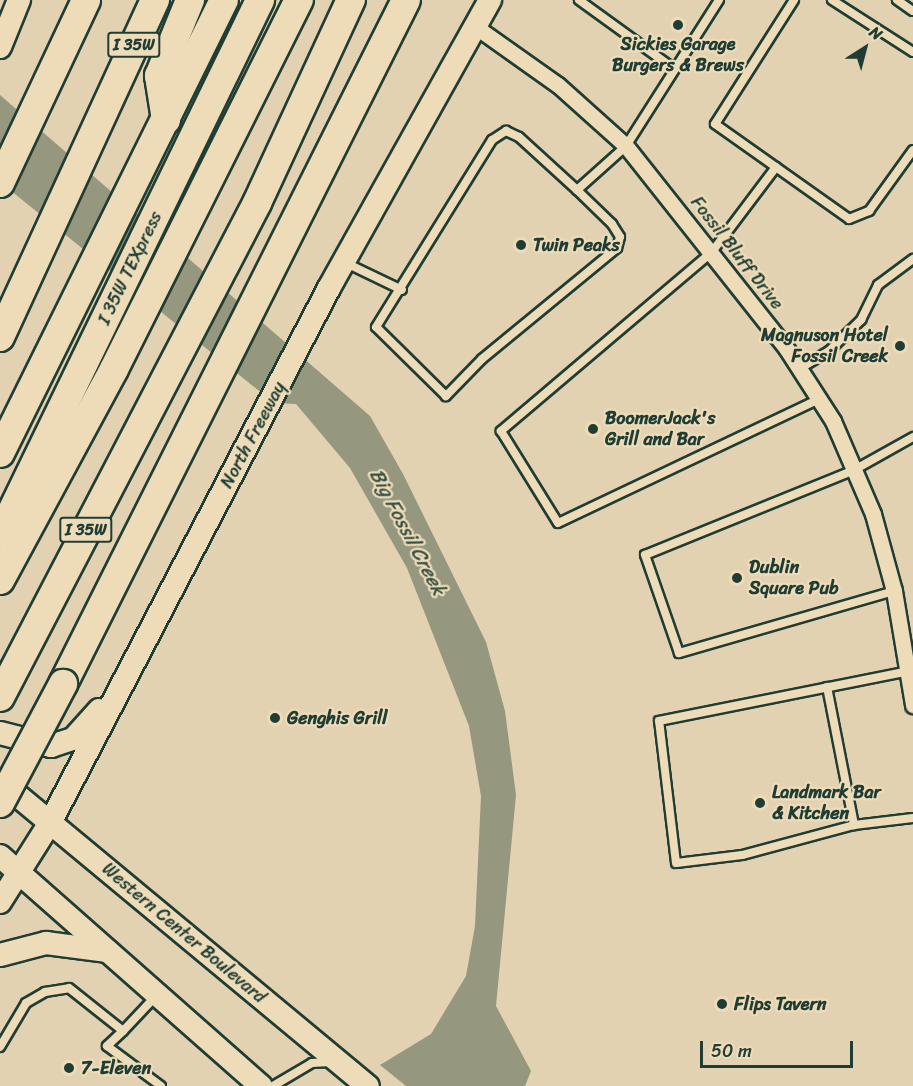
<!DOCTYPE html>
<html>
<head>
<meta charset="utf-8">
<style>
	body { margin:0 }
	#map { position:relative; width:913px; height:1086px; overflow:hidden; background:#e2d2b1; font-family:Sriracha,sans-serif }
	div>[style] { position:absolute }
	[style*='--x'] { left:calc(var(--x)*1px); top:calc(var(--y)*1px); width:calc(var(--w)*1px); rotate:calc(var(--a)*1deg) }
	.water>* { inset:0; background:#95977f }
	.roads { filter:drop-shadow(2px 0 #1f3d34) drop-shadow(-2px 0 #1f3d34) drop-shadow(0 2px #1f3d34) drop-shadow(0 -2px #1f3d34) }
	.service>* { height:8px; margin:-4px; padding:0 4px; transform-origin:4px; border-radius:4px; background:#eedcb9 }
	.minor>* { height:15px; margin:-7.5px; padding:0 7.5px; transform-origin:7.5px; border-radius:7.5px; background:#eedcb9 }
	.secondary>* { height:22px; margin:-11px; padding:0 11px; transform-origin:11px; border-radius:11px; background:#eedcb9 }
	.motorway>* { height:28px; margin:-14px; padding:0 14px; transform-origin:14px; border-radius:14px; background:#eedcb9 }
	.bridges { filter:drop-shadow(2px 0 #1f3d34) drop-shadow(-2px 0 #1f3d34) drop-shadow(0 2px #1f3d34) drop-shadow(0 -2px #1f3d34) }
	.motorway-bridge>* { height:28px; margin:-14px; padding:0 14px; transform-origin:14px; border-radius:14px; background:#eedcb9 }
	.dots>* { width:16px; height:16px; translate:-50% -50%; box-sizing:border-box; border:3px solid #eedcb9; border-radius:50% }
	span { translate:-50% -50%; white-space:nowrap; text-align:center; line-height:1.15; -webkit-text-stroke:4.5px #eedcb9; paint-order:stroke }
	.shield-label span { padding:2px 4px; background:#eedcb9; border:2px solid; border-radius:4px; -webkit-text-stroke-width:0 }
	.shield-label { font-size:16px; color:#1f3d34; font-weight:700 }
	.poi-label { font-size:18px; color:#1f3d34; font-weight:700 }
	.left { translate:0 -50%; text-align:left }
	.right { translate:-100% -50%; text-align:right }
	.street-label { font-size:18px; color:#1f3d34 }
	.water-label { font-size:20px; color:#374f43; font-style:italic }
	.north { position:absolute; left:835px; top:18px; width:60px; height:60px; -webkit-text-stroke:4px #eedcb9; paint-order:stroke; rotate:36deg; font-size:16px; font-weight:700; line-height:24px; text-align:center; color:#1f3d34 }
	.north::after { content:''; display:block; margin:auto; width:21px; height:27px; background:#1f3d34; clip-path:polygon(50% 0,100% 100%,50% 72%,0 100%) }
	.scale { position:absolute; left:700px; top:1041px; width:153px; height:27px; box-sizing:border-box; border:3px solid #1f3d34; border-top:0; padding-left:8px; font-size:18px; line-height:21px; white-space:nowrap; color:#1f3d34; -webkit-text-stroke:4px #eedcb9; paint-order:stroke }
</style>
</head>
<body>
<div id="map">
	<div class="water">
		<div style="clip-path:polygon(0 95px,370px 416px,403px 474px,486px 642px,505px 711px,516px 795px,496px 1006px,531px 1071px,525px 1086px,406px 1086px,380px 1065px,431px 1034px,466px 976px,475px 926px,481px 796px,469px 726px,407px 568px,350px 468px,296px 404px,274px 403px,0 182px)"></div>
	</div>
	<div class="roads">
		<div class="service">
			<div style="--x:579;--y:0;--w:116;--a:35.9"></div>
			<div style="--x:794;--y:0;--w:147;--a:122.5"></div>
			<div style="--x:715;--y:124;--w:164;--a:35.3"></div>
			<div style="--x:849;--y:219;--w:22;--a:-22"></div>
			<div style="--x:869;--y:211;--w:75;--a:-54.2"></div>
			<div style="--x:832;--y:0;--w:96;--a:32.7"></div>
			<div style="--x:897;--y:0;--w:19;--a:35"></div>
			<div style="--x:776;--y:167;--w:106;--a:127"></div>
			<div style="--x:712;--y:252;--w:277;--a:139.7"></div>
			<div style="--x:501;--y:431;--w:108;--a:58.2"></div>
			<div style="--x:558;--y:523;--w:289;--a:-25.4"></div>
			<div style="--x:577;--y:190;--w:49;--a:44.2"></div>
			<div style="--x:612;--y:224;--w:15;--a:58"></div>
			<div style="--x:620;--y:237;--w:11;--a:105"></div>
			<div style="--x:617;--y:248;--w:175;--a:140.6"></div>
			<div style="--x:482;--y:359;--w:52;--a:134.2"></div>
			<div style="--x:446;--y:396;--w:98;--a:-135.4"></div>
			<div style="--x:376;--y:327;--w:220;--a:-58.2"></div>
			<div style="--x:492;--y:140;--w:17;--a:-33"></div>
			<div style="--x:506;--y:131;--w:14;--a:25"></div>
			<div style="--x:519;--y:137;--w:79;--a:42.4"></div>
			<div style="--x:577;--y:190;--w:66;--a:-41.9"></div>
			<div style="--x:626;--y:146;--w:173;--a:-57.5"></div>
			<div style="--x:346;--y:263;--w:62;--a:25.7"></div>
			<div style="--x:799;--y:369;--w:35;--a:-31"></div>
			<div style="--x:829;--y:351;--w:45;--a:-44.1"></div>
			<div style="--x:861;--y:320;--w:39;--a:-64"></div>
			<div style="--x:878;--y:285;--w:44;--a:-36.6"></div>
			<div style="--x:894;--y:591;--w:224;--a:163.9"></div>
			<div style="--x:679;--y:653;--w:104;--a:-109.1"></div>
			<div style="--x:645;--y:555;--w:226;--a:-22.1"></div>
			<div style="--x:854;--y:470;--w:68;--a:-29.2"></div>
			<div style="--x:827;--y:687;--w:141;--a:78.9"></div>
			<div style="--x:854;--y:825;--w:116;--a:165"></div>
			<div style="--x:742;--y:855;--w:66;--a:173.1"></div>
			<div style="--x:676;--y:863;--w:143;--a:-96.8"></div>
			<div style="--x:659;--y:721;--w:255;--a:-11.3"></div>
			<div style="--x:854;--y:825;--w:59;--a:-6.8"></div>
			<div style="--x:123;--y:1031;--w:22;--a:137"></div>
			<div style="--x:107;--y:1046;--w:67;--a:36.5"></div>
			<div style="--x:0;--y:1047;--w:51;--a:-59.4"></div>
			<div style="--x:26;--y:1003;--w:22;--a:-30"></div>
			<div style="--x:45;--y:992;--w:24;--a:-9"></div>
			<div style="--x:69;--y:988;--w:69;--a:38.5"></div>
			<div style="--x:123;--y:1031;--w:48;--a:-46.7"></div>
			<div style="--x:273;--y:1086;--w:45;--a:-30.5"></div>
			<div style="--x:312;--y:1063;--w:18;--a:-3"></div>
		</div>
		<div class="minor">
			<div style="--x:476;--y:27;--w:100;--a:35.3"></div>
			<div style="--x:558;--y:85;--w:91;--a:41.9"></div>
			<div style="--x:626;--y:146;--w:258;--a:51.6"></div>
			<div style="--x:786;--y:348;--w:87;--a:57.2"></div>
			<div style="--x:833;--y:421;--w:101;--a:66.7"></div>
			<div style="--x:873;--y:514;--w:80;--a:74.7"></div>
			<div style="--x:894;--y:591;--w:116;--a:80.5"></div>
		</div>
		<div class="secondary">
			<div style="--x:0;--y:47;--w:51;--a:-68"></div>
			<div style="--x:0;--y:733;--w:53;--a:14.3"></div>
			<div style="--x:51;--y:746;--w:23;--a:-18"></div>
			<div style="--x:73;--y:739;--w:39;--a:-48"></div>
			<div style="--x:0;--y:781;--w:478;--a:39.7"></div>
			<div style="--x:0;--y:856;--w:348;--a:41.4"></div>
			<div style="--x:0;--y:902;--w:96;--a:-57.8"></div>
			<div style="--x:51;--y:821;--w:601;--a:-62.45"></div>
			<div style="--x:329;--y:288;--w:330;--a:-60.8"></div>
			<div style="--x:0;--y:955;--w:48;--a:-14.6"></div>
			<div style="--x:46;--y:943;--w:62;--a:7.5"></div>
		</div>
		<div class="motorway">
			<div style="--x:166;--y:120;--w:45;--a:-99"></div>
			<div style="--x:159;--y:76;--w:82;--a:-67.8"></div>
			<div style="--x:0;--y:183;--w:202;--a:-64.8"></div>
			<div style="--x:0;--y:337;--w:371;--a:-65.3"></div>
			<div style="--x:0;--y:453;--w:505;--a:-63.69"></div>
			<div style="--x:0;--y:536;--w:596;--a:-64.12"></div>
			<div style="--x:0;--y:580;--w:240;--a:-61.6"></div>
			<div style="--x:114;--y:369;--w:413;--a:-63.4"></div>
			<div style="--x:63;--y:684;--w:765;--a:-63.37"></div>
			<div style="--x:0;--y:697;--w:557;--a:-62.51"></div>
			<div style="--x:257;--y:203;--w:224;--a:-65.2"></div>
		</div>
	</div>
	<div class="bridges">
		<div class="motorway-bridge">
			<div style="--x:0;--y:803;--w:135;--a:-62.1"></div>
		</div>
	</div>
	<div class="dots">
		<div style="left:678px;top:25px;background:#1f3d34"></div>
		<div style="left:521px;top:245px;background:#1f3d34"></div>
		<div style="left:900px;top:346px;background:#1f3d34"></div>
		<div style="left:593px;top:429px;background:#1f3d34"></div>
		<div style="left:737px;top:578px;background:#1f3d34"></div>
		<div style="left:275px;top:718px;background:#1f3d34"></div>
		<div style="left:760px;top:803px;background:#1f3d34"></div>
		<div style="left:722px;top:1004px;background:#1f3d34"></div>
		<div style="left:69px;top:1068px;background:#1f3d34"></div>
	</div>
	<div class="shield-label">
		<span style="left:134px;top:45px">I 35W</span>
		<span style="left:86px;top:530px">I 35W</span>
	</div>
	<div class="poi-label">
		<span style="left:678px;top:55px">Sickies Garage<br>Burgers &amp; Brews</span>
		<span class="left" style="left:533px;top:245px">Twin Peaks</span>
		<span class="right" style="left:888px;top:346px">Magnuson Hotel<br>Fossil Creek</span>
		<span class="left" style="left:605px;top:429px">BoomerJack's<br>Grill and Bar</span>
		<span class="left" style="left:749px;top:578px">Dublin<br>Square Pub</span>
		<span class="left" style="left:287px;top:718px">Genghis Grill</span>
		<span class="left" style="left:772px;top:803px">Landmark Bar<br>&amp; Kitchen</span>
		<span class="left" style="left:734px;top:1004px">Flips Tavern</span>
		<span class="left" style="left:81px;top:1068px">7-Eleven</span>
	</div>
	<div class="street-label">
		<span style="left:737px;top:253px;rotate:52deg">Fossil Bluff Drive</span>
		<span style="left:130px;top:268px;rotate:-64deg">I 35W TEXpress</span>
		<span style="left:253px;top:435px;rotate:-62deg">North Freeway</span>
		<span style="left:184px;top:933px;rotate:40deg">Western Center Boulevard</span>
	</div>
	<div class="water-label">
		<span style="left:408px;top:532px;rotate:62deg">Big Fossil Creek</span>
	</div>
	<div class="north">N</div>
	<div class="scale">50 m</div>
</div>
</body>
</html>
